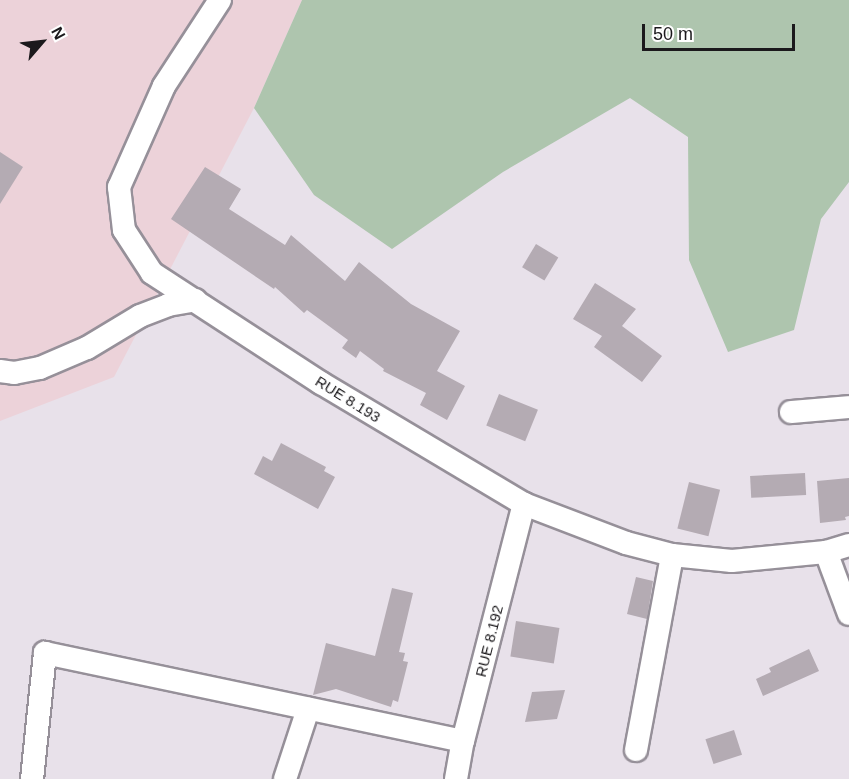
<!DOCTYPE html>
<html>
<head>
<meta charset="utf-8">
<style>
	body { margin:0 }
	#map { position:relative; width:849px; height:779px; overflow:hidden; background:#e8e1ea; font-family:Helvetica,sans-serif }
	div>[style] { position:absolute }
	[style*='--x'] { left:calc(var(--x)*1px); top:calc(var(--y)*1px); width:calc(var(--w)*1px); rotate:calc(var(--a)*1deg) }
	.industrial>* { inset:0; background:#ecd2d9 }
	.green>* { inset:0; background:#aec5ae }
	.building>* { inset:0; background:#b4abb3; transform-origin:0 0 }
	.roads { filter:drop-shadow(2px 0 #969099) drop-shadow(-2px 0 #969099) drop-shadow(0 2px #969099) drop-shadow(0 -2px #969099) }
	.street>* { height:22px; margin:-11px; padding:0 11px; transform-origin:11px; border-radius:11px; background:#fff }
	span { translate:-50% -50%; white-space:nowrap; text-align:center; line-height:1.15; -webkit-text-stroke:6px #fff; paint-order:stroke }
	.street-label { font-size:15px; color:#1b191c }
	.north { position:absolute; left:12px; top:12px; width:60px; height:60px; -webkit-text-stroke:4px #fff; paint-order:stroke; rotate:62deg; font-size:16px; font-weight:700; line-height:24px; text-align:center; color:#1b191c }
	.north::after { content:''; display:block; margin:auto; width:21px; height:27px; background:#1b191c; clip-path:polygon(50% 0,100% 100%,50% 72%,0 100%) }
	.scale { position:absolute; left:642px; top:24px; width:153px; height:27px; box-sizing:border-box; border:3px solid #1b191c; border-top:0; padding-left:8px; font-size:18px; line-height:21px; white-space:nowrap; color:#1b191c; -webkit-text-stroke:4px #fff; paint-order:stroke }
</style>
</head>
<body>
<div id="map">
	<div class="industrial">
		<div style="clip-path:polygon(0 0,302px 0,254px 108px,114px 377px,0 421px)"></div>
	</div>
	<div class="green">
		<div style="clip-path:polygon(302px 0,849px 0,849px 182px,821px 219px,794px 330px,728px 352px,689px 260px,688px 137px,630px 98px,503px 172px,392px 249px,314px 195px,254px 108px)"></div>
	</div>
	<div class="building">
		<div style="clip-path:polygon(0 152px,23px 167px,0 204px)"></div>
		<div style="clip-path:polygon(205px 167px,241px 189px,229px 209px,285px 245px,291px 235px,345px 281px,359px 262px,411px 304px,460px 331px,437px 371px,465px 386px,447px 420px,420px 405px,426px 393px,383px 371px,384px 369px,360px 351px,356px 358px,342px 348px,348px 340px,307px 310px,304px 313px,275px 287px,274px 289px,171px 219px)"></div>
		<div style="left:536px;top:244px;width:26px;height:27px;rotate:31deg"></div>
		<div style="clip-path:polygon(595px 283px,636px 309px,622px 326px,662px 356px,642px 382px,594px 347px,602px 336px,573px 319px)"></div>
		<div style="left:499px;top:394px;width:42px;height:34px;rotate:22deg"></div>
		<div style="clip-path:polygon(281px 443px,326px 467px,324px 471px,335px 477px,318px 509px,254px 474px,263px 456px,272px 461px)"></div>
		<div style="left:805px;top:473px;width:22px;height:55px;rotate:87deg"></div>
		<div style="clip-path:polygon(849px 478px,849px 516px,845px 517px,846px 520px,820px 523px,817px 481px)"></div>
		<div style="left:689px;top:482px;width:32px;height:48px;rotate:14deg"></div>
		<div style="clip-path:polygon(636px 577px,653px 581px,647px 619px,627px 614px)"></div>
		<div style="clip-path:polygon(392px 588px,413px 593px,399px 652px,405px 653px,403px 661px,408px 662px,398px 702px,393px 700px,391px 707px,336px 689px,313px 695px,326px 643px,375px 656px)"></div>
		<div style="left:516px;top:621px;width:44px;height:36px;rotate:9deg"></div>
		<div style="clip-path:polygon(809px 649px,819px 671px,763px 696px,756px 679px,771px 672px,769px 668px)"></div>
		<div style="clip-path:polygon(565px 690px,557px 719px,525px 722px,532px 692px)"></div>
		<div style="left:734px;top:730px;width:26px;height:30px;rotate:72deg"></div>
	</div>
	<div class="roads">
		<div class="street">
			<div style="--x:220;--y:0;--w:103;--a:123.1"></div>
			<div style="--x:164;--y:86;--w:111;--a:114"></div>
			<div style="--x:119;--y:187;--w:43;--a:83.4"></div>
			<div style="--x:124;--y:230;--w:51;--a:56.9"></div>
			<div style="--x:152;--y:273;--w:202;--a:33.1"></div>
			<div style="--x:321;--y:383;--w:236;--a:30.8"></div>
			<div style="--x:524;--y:504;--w:109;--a:20.9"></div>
			<div style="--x:626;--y:543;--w:48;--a:14.6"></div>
			<div style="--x:672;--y:555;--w:60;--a:5.7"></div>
			<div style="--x:732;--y:561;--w:94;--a:-5.5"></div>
			<div style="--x:826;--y:552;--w:24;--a:-17"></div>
			<div style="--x:0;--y:371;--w:14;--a:8"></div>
			<div style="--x:14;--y:373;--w:26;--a:-11"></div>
			<div style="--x:40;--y:368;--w:51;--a:-23.1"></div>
			<div style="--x:87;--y:348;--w:62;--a:-31.1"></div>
			<div style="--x:140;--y:316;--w:30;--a:-21"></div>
			<div style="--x:168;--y:305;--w:28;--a:-10"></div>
			<div style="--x:791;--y:412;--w:58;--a:-4.9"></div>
			<div style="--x:826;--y:552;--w:66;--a:69.6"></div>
			<div style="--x:636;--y:750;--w:198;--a:-79.5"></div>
			<div style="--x:32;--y:779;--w:127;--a:-84.1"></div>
			<div style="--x:45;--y:653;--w:427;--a:11.9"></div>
			<div style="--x:285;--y:779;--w:74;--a:-71.8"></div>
			<div style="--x:456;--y:779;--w:39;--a:-80"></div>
			<div style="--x:463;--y:741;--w:245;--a:-75.6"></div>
		</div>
	</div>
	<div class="street-label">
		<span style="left:348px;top:399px;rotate:32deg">RUE 8.193</span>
		<span style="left:489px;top:641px;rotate:-76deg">RUE 8.192</span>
	</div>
	<div class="north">N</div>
	<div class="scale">50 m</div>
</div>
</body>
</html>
